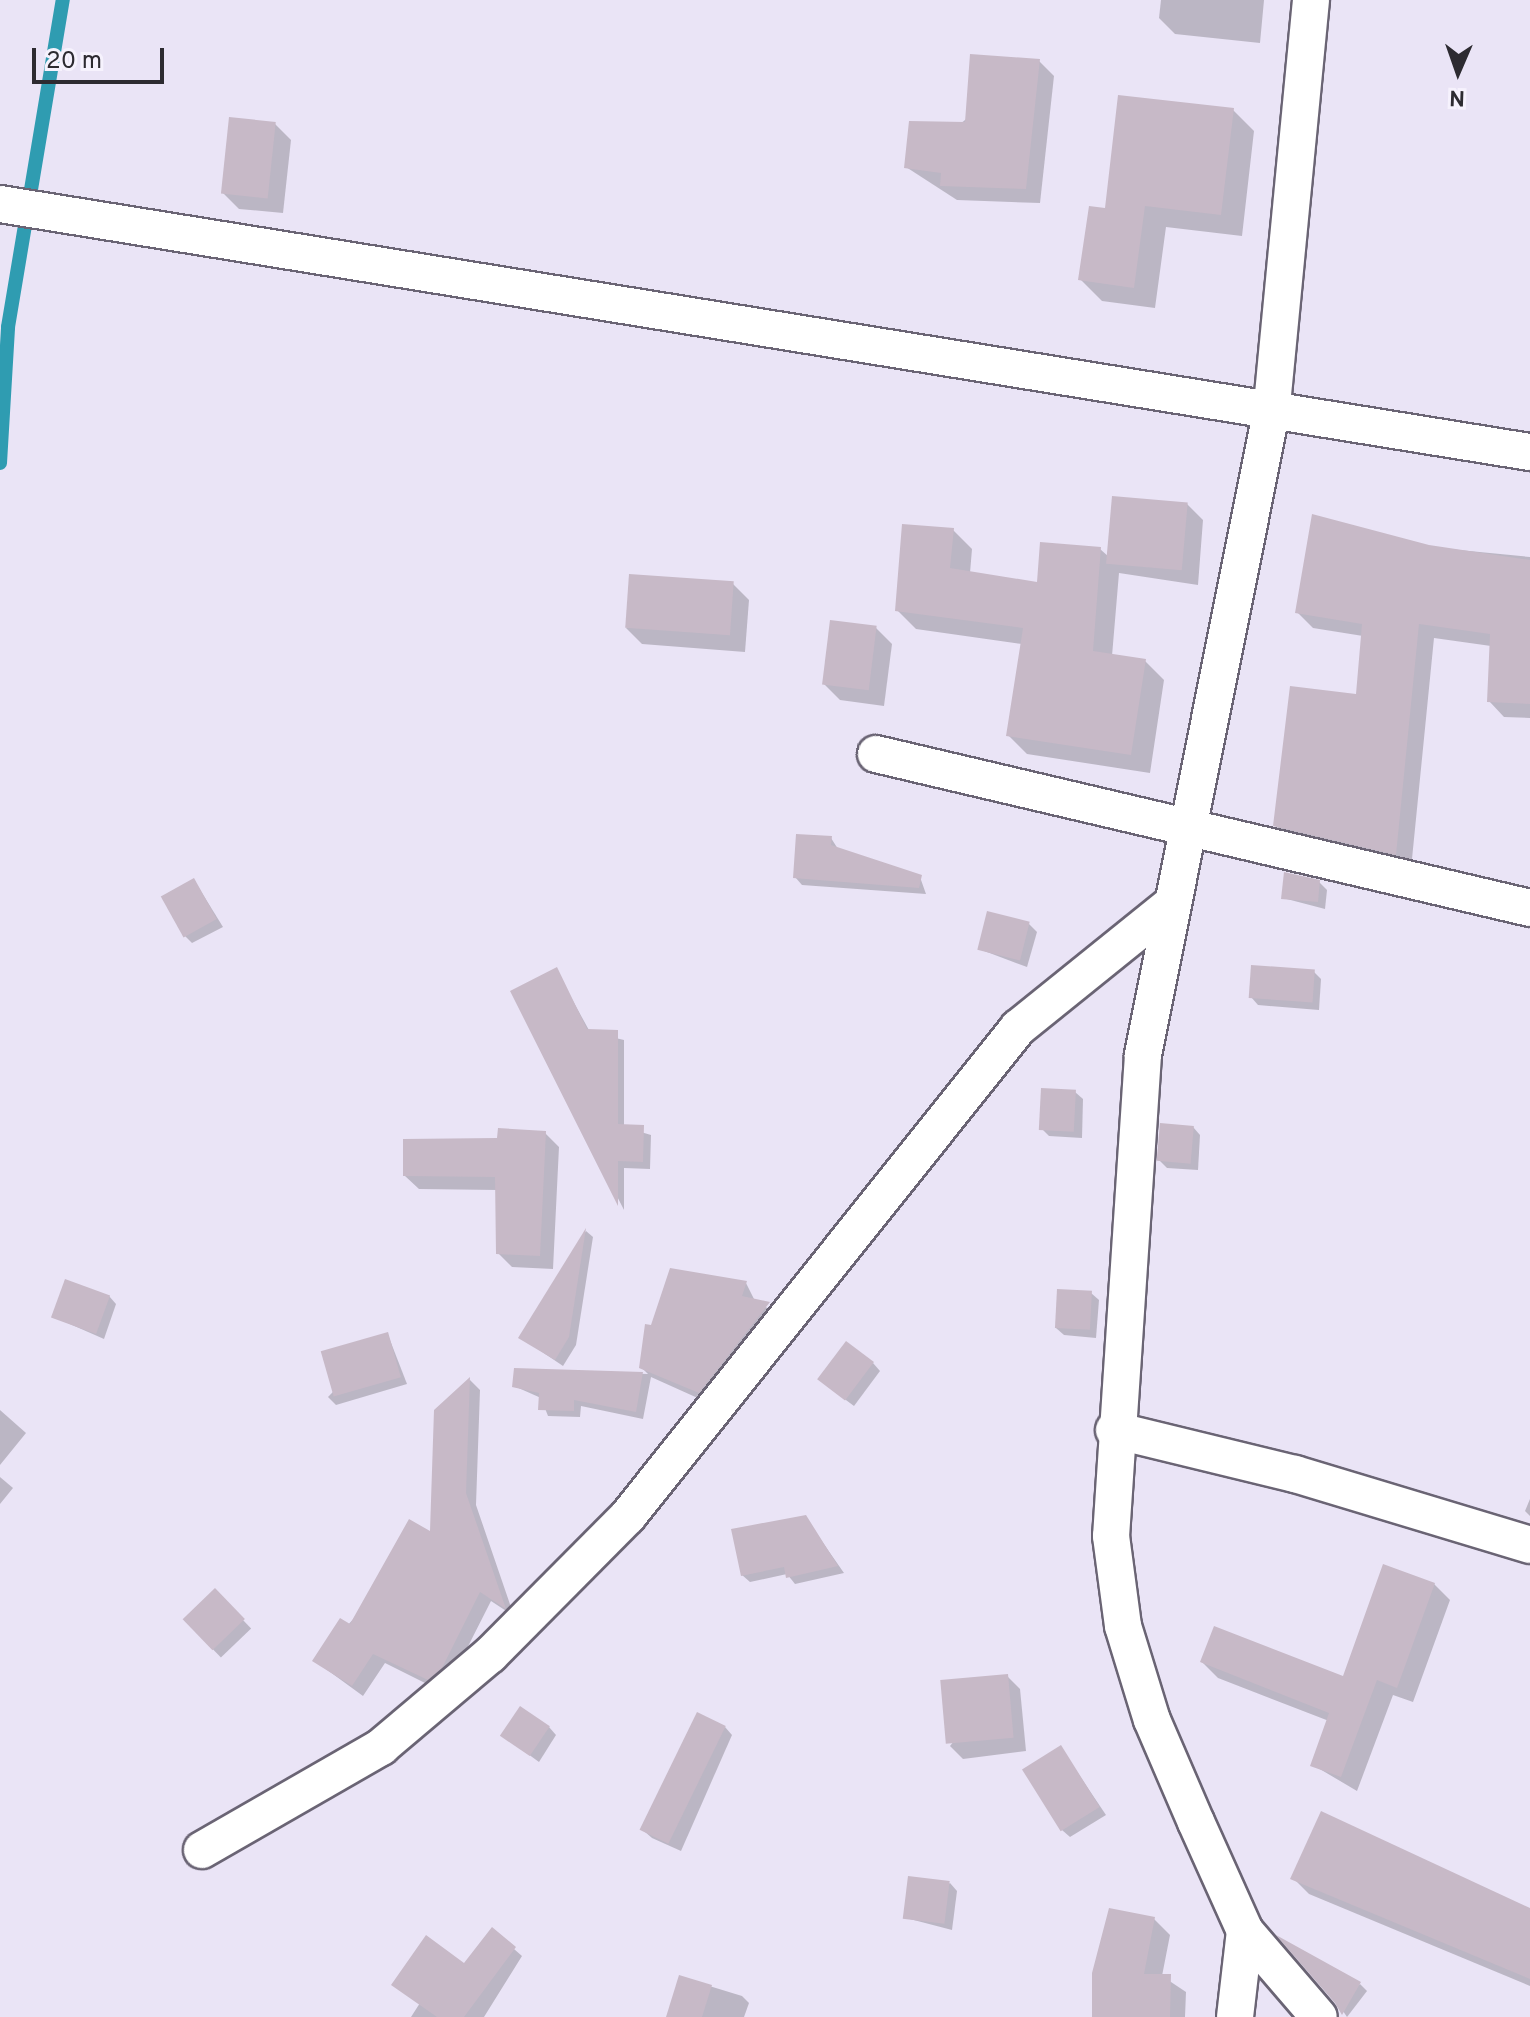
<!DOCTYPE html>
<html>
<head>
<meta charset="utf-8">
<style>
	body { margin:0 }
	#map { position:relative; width:1530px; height:2017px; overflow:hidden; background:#eae4f6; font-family:Overpass,sans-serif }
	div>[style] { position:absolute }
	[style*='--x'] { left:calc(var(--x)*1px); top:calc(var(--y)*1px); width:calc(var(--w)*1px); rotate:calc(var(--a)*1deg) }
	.shadow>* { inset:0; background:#0003; transform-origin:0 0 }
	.stream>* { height:14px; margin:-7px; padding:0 7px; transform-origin:7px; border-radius:7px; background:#2f9cb1 }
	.building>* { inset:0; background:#c7b9c7; transform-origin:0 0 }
	.roads { filter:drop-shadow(2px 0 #6a6474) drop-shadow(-2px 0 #6a6474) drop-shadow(0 2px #6a6474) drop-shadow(0 -2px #6a6474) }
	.street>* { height:36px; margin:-18px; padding:0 18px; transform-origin:18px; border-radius:18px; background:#fff }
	span { translate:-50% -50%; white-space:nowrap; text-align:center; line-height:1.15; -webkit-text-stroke:8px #f6f2fd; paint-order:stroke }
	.north { position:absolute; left:1418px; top:32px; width:80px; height:80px; -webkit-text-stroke:6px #f6f2fd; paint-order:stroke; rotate:182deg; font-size:22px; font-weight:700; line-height:32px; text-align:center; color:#2d2b31 }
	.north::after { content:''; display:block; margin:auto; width:28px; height:36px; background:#2d2b31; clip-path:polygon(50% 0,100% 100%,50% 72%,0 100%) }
	.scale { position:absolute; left:32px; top:48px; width:132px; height:36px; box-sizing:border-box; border:4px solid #2d2b31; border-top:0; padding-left:10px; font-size:24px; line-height:28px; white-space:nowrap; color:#2d2b31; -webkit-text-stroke:6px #f6f2fd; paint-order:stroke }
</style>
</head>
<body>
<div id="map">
	<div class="shadow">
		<div style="clip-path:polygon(1161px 0,1264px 0,1260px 43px,1175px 34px,1159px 18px)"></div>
		<div style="clip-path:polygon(1039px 61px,1054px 76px,1040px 203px,957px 200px,906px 167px)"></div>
		<div style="clip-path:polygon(1233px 110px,1254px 131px,1242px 236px,1166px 227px,1155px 308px,1102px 301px,1080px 279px,1107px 211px)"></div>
		<div style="clip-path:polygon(275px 124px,291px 140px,283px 213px,239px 209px,223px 193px)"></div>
		<div style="clip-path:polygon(1187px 504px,1203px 520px,1198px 585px,1119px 573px,1112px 656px,1145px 661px,1164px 680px,1150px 773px,1027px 754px,1008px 735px,1022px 644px,916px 629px,897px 610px,953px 530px,972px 549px,970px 573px,1038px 584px,1100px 549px,1109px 557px)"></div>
		<div style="clip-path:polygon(1428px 547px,1530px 557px,1530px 718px,1504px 717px,1489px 701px,1491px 646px,1434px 638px,1411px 869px,1290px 841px,1275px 825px,1357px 696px,1363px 636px,1313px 628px,1297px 612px)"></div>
		<div style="clip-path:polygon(733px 584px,749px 600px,745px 652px,642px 644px,626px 628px)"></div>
		<div style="clip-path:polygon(876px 628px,892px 644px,884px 706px,840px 700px,824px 684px)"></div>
		<div style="clip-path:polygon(831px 838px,838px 849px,920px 877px,926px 894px,802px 885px,795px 877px)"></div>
		<div style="clip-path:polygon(194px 880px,223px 927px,192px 943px,185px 936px)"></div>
		<div style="clip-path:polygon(1319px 882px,1327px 890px,1325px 909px,1283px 898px)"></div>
		<div style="clip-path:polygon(1029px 924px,1037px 932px,1027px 967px,979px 949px)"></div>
		<div style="clip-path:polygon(556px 970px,590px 1032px,624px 1040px,624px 1127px,651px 1135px,650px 1169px,624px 1168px,624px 1210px,513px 992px)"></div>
		<div style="clip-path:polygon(1314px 972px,1321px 979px,1319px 1010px,1258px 1005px,1251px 997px)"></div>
		<div style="clip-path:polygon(1075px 1092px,1083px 1099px,1082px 1138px,1049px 1136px,1042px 1129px)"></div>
		<div style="clip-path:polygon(1193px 1127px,1200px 1135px,1198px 1170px,1167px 1168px,1159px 1160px)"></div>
		<div style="clip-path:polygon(545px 1133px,559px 1147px,553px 1269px,512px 1267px,498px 1253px,497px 1190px,419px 1189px,405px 1176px,499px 1140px)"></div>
		<div style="clip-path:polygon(586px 1231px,593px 1237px,576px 1345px,563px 1366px,520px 1337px)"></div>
		<div style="clip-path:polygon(746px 1283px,755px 1301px,780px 1315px,711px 1404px,651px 1377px,643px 1419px,581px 1406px,580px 1417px,548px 1416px,541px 1398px,514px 1386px,516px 1370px,648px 1374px,641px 1367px,653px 1327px)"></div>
		<div style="clip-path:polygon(1091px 1293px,1099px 1300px,1096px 1338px,1064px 1335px,1056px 1328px)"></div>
		<div style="clip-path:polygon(109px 1296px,116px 1304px,104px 1339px,54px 1317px)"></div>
		<div style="clip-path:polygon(388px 1335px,407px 1384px,336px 1405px,328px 1397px)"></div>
		<div style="clip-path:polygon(873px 1363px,880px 1371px,854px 1406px,827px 1386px)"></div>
		<div style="clip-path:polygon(470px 1380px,480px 1390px,476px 1505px,514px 1616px,491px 1601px,452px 1678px,439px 1690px,385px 1663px,363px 1696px,315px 1661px,431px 1534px,436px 1411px)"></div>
		<div style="clip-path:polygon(0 1410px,26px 1433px,0 1465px)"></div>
		<div style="clip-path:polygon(0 1477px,13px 1488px,0 1504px)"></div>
		<div style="clip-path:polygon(1530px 1499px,1530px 1516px,1525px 1511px)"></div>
		<div style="clip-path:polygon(805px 1517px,844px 1573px,795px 1584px,787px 1574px,750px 1582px,742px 1575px)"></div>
		<div style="clip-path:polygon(1434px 1584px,1450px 1600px,1413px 1702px,1393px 1695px,1357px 1791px,1313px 1765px,1329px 1721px,1218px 1678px,1202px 1662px,1344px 1678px)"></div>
		<div style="left:215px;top:1591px;width:52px;height:42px;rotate:46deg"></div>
		<div style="clip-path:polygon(1007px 1676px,1020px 1689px,1026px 1751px,963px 1759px,950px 1746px)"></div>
		<div style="clip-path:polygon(549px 1727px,556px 1735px,539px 1762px,503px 1736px)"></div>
		<div style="clip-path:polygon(725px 1727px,732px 1735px,681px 1851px,652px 1838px,644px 1831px)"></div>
		<div style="clip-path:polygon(1061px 1748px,1106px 1815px,1070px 1837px,1062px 1830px)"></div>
		<div style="clip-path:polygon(1293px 1878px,1530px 1909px,1530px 1986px,1309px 1894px)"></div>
		<div style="clip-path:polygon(950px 1883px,957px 1891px,952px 1930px,906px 1918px)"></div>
		<div style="clip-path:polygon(1154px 1919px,1170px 1935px,1162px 1976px,1186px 1992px,1185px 2017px,1094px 2017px)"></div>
		<div style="clip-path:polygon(492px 1930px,522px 1956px,484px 2017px,411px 2017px,450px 1956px,464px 1965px)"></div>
		<div style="clip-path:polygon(680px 1977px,742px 1996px,749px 2003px,744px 2017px,668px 2017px)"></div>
		<div style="clip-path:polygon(1360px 1984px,1367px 1991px,1347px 2017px,1337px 2002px)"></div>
	</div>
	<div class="stream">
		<div style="--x:0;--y:463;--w:136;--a:-86.6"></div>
		<div style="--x:8;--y:327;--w:332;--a:-80.5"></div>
	</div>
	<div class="building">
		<div style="clip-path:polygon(970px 54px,1040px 59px,1026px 189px,940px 186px,941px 173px,904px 168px,909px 121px,965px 122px)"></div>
		<div style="clip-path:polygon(1118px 95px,1234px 108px,1221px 215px,1145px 206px,1134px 288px,1078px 280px,1089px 206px,1105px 208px)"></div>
		<div style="left:229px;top:117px;width:47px;height:77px;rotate:6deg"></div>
		<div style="left:1112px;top:496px;width:76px;height:68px;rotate:5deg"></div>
		<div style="clip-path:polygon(1312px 514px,1429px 545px,1530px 560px,1530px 704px,1487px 702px,1490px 634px,1419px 624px,1396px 855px,1273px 826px,1290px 686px,1356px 694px,1362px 624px,1295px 613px)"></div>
		<div style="clip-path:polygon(902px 524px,954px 528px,950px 568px,1037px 582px,1040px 542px,1101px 547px,1093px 651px,1146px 659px,1131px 755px,1006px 736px,1023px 628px,895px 611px)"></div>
		<div style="left:629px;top:574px;width:105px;height:54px;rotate:4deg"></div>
		<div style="left:830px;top:620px;width:47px;height:65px;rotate:7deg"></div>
		<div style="clip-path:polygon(796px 834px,832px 836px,831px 845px,922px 875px,919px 888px,793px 878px)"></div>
		<div style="clip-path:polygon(1284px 872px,1320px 880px,1318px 902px,1281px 899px)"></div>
		<div style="left:194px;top:878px;width:47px;height:38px;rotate:61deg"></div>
		<div style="left:987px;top:911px;width:44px;height:40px;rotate:14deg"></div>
		<div style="left:1251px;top:965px;width:64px;height:33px;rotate:4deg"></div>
		<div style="clip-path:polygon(557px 967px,587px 1029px,618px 1030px,618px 1124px,644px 1125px,643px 1162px,618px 1161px,618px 1206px,510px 991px)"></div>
		<div style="left:1041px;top:1088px;width:35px;height:42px;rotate:3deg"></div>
		<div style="left:1160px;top:1123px;width:34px;height:38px;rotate:5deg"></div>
		<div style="clip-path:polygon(498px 1128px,546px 1131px,540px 1256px,496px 1254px,495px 1177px,403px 1176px,403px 1139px,497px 1138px)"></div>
		<div style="clip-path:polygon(586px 1228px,569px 1337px,555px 1360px,518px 1338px)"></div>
		<div style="clip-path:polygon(670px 1268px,747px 1281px,742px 1296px,770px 1302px,699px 1393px,639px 1368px,645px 1324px,651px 1325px)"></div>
		<div style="left:65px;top:1279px;width:48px;height:41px;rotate:20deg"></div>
		<div style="left:1057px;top:1289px;width:35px;height:39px;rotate:3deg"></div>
		<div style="left:388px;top:1332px;width:47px;height:70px;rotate:74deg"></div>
		<div style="left:846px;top:1341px;width:35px;height:48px;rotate:37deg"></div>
		<div style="clip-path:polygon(514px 1368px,643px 1372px,636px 1412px,574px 1400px,574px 1411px,538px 1410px,539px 1393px,512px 1387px)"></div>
		<div style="clip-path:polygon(470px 1377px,466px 1493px,506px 1609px,480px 1592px,442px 1668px,428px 1680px,373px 1654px,352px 1686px,312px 1661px,340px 1618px,350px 1624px,409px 1519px,430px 1531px,434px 1410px)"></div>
		<div style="clip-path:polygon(806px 1515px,838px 1566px,786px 1578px,784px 1567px,741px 1576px,731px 1529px)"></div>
		<div style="clip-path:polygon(1383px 1564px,1435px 1583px,1397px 1688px,1377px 1680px,1341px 1777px,1310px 1766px,1329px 1713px,1200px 1662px,1214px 1626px,1343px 1676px)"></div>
		<div style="left:215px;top:1588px;width:43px;height:45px;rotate:46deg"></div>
		<div style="left:1008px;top:1674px;width:64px;height:68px;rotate:85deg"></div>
		<div style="left:520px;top:1706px;width:36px;height:36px;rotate:34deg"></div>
		<div style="left:697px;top:1712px;width:32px;height:131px;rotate:26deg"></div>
		<div style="left:1061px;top:1745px;width:73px;height:46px;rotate:58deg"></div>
		<div style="clip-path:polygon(1321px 1811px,1530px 1908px,1530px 1979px,1290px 1879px)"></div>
		<div style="left:908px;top:1876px;width:42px;height:43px;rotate:7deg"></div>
		<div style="clip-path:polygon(1109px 1908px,1155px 1917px,1144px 1974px,1171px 1974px,1170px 2017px,1092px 2017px,1092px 1973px)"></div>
		<div style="clip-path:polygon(492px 1927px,516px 1947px,464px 2017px,437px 2017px,391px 1985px,426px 1935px,464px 1963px)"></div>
		<div style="clip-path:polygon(1276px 1935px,1361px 1982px,1342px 2015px,1335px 2003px)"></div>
		<div style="clip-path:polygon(679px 1975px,712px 1985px,702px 2017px,666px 2017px)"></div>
	</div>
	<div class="roads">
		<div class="street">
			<div style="--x:1311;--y:0;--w:410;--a:95.5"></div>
			<div style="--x:1272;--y:408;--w:660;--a:101.28"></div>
			<div style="--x:1143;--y:1055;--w:482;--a:93.8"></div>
			<div style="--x:1111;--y:1536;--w:91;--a:82.4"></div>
			<div style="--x:1123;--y:1626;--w:98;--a:72.9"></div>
			<div style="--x:1152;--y:1720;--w:111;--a:66.7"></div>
			<div style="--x:1196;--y:1822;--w:120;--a:65.8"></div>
			<div style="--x:1245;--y:1931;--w:113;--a:49.3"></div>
			<div style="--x:0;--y:204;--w:1550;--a:9.21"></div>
			<div style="--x:876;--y:754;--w:672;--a:13.25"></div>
			<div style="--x:1114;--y:1430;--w:186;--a:13.7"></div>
			<div style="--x:1295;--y:1474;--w:245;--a:16.8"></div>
			<div style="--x:202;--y:1850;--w:207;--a:-29.9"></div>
			<div style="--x:381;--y:1747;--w:143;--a:-40.2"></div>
			<div style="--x:490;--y:1655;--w:196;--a:-45.2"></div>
			<div style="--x:628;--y:1516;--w:625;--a:-51.37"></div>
			<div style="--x:1018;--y:1028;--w:193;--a:-38.9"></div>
			<div style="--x:1235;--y:2017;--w:87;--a:-83.4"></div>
		</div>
	</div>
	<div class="north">N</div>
	<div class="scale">20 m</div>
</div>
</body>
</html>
